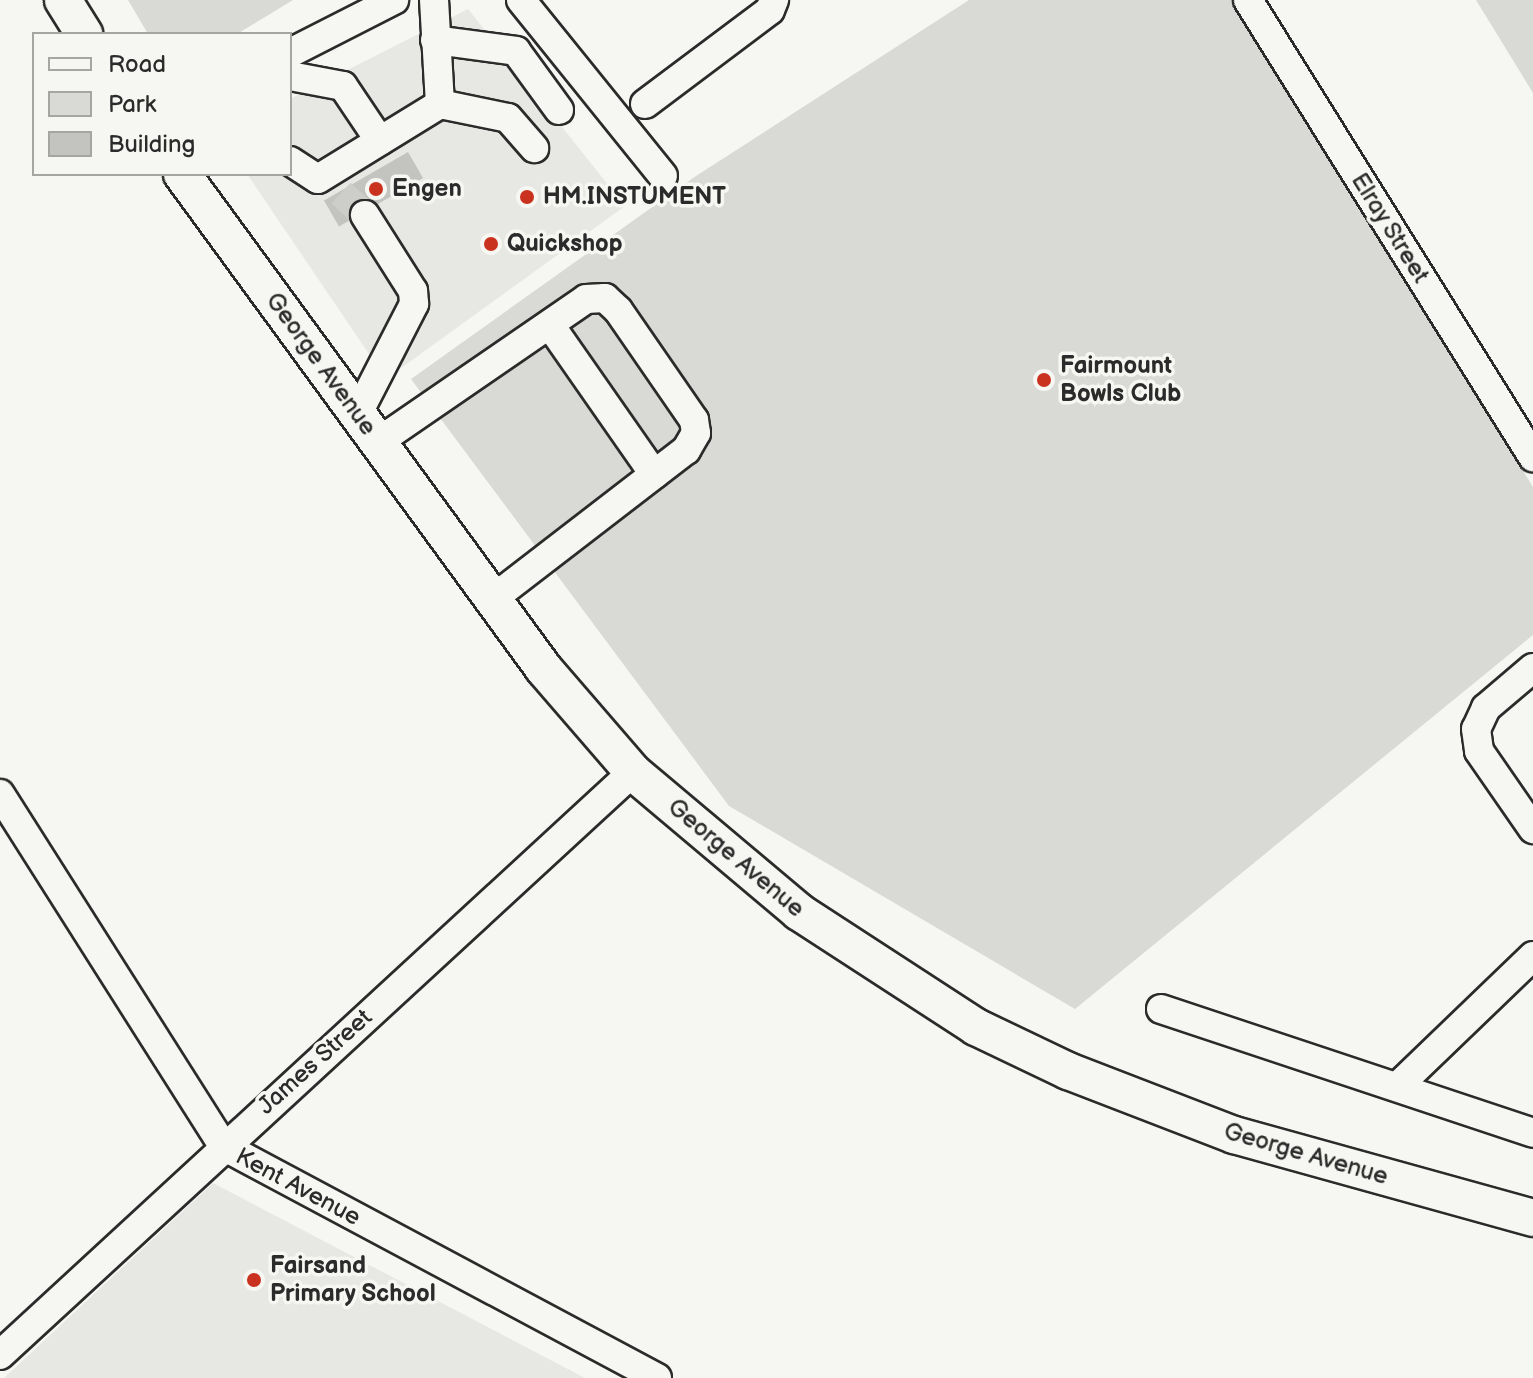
<!DOCTYPE html>
<html>
<head>
<meta charset="utf-8">
<style>
	body { margin:0 }
	#map { position:relative; width:1533px; height:1378px; overflow:hidden; background:#f6f6f2; font-family:"Balsamiq Sans",sans-serif }
	div>[style] { position:absolute }
	[style*='--x'] { left:calc(var(--x)*1px); top:calc(var(--y)*1px); width:calc(var(--w)*1px); rotate:calc(var(--a)*1deg) }
	.built>* { inset:0; background:#e7e7e3 }
	.green>* { inset:0; background:#d9d9d5 }
	.building>* { inset:0; background:#c3c3c0; transform-origin:0 0 }
	.minor-tunnel>* { height:28px; margin-top:-14px; transform-origin:0; background:repeating-linear-gradient(90deg,#cdcdca 0 28px,transparent 0 42px) }
	.roads { filter:drop-shadow(2px 0 #2b2b2b) drop-shadow(-2px 0 #2b2b2b) drop-shadow(0 2px #2b2b2b) drop-shadow(0 -2px #2b2b2b) }
	.minor>* { height:28px; margin:-14px; padding:0 14px; transform-origin:14px; border-radius:14px; background:#f6f6f2 }
	.major>* { height:36px; margin:-18px; padding:0 18px; transform-origin:18px; border-radius:18px; background:#f6f6f2 }
	.dots>* { width:22px; height:22px; translate:-50% -50%; box-sizing:border-box; border:4px solid #f6f6f2; border-radius:50% }
	span { translate:-50% -50%; white-space:nowrap; text-align:center; line-height:1.15; -webkit-text-stroke:7px #f6f6f2; paint-order:stroke }
	.poi-label { font-size:24px; color:#2b2b2b; font-weight:700 }
	.left { translate:0 -50%; text-align:left }
	.street-label { font-size:24px; color:#2b2b2b }
	.legend { position:absolute; left:32px; top:32px; width:260px; height:144px; box-sizing:border-box; background:#f6f6f2; border:2px solid #a5a5a2; margin:0; padding:10px 14px; list-style:none; font-size:24px; color:#2b2b2b }
	.legend li { display:flex; align-items:center; gap:16px; height:40px }
	.legend b { width:40px; border:2px solid #a5a5a2 }
</style>
</head>
<body>
<div id="map">
	<div class="built">
		<div style="clip-path:polygon(468px 9px,625px 206px,386px 379px,247px 174px,290px 174px,290px 99px)"></div>
		<div style="clip-path:polygon(213px 1183px,585px 1378px,4px 1378px)"></div>
	</div>
	<div class="green">
		<div style="clip-path:polygon(128px 0,293px 0,237px 34px,148px 34px)"></div>
		<div style="clip-path:polygon(969px 0,1233px 0,1533px 487px,1533px 635px,1075px 1009px,729px 806px,411px 379px,693px 178px)"></div>
		<div style="clip-path:polygon(1476px 0,1533px 0,1533px 93px)"></div>
	</div>
	<div class="building">
		<div style="left:408px;top:152px;width:30px;height:97px;rotate:60deg"></div>
	</div>
	<div class="minor-tunnel">
		<div style="--x:341;--y:193;--w:33;--a:43"></div>
	</div>
	<div class="roads">
		<div class="minor">
			<div style="--x:521;--y:0;--w:226;--a:51.1"></div>
			<div style="--x:1248;--y:0;--w:539;--a:58.05"></div>
			<div style="--x:435;--y:40;--w:82;--a:7.7"></div>
			<div style="--x:516;--y:51;--w:73;--a:53.9"></div>
			<div style="--x:290;--y:53;--w:117;--a:-27"></div>
			<div style="--x:290;--y:76;--w:54;--a:10.7"></div>
			<div style="--x:343;--y:86;--w:66;--a:56.1"></div>
			<div style="--x:440;--y:104;--w:69;--a:11.6"></div>
			<div style="--x:508;--y:118;--w:40;--a:49"></div>
			<div style="--x:645;--y:104;--w:156;--a:-36.9"></div>
			<div style="--x:770;--y:10;--w:11;--a:-68"></div>
			<div style="--x:290;--y:161;--w:33;--a:33"></div>
			<div style="--x:318;--y:179;--w:143;--a:-31.6"></div>
			<div style="--x:440;--y:104;--w:104;--a:-93.3"></div>
			<div style="--x:550;--y:325;--w:182;--a:55.1"></div>
			<div style="--x:358;--y:413;--w:123;--a:-62.8"></div>
			<div style="--x:414;--y:304;--w:13;--a:-94"></div>
			<div style="--x:413;--y:291;--w:90;--a:-122.3"></div>
			<div style="--x:378;--y:442;--w:252;--a:-34.5"></div>
			<div style="--x:586;--y:299;--w:19;--a:-3"></div>
			<div style="--x:605;--y:298;--w:18;--a:43"></div>
			<div style="--x:618;--y:310;--w:134;--a:55.4"></div>
			<div style="--x:694;--y:420;--w:13;--a:81"></div>
			<div style="--x:696;--y:433;--w:20;--a:120"></div>
			<div style="--x:686;--y:450;--w:247;--a:142.4"></div>
			<div style="--x:1533;--y:668;--w:62;--a:139.6"></div>
			<div style="--x:1486;--y:708;--w:23;--a:115"></div>
			<div style="--x:1476;--y:729;--w:22;--a:82"></div>
			<div style="--x:1479;--y:751;--w:95;--a:55.3"></div>
			<div style="--x:0;--y:794;--w:417;--a:57.6"></div>
			<div style="--x:223;--y:1146;--w:492;--a:28.1"></div>
			<div style="--x:1161;--y:1009;--w:392;--a:18.4"></div>
			<div style="--x:1399;--y:1085;--w:186;--a:-43.9"></div>
			<div style="--x:0;--y:1355;--w:861;--a:-42.65"></div>
		</div>
		<div class="major">
			<div style="--x:63;--y:0;--w:40;--a:58"></div>
			<div style="--x:182;--y:174;--w:613;--a:53.82"></div>
			<div style="--x:544;--y:669;--w:136;--a:49.2"></div>
			<div style="--x:633;--y:772;--w:217;--a:40.1"></div>
			<div style="--x:799;--y:912;--w:211;--a:33"></div>
			<div style="--x:976;--y:1027;--w:102;--a:25.6"></div>
			<div style="--x:1068;--y:1071;--w:178;--a:21.1"></div>
			<div style="--x:1234;--y:1135;--w:310;--a:15.5"></div>
		</div>
	</div>
	<div class="dots">
		<div style="left:376px;top:189px;background:#c8321e"></div>
		<div style="left:527px;top:197px;background:#c8321e"></div>
		<div style="left:491px;top:244px;background:#c8321e"></div>
		<div style="left:1044px;top:380px;background:#c8321e"></div>
		<div style="left:254px;top:1280px;background:#c8321e"></div>
	</div>
	<div class="poi-label">
		<span class="left" style="left:392px;top:189px">Engen</span>
		<span class="left" style="left:543px;top:197px">HM.INSTUMENT</span>
		<span class="left" style="left:507px;top:244px">Quickshop</span>
		<span class="left" style="left:1060px;top:380px">Fairmount<br>Bowls Club</span>
		<span class="left" style="left:270px;top:1280px">Fairsand<br>Primary School</span>
	</div>
	<div class="street-label">
		<span style="left:1390px;top:228px;rotate:58deg">Elray Street</span>
		<span style="left:321px;top:364px;rotate:54deg">George Avenue</span>
		<span style="left:736px;top:858px;rotate:40deg">George Avenue</span>
		<span style="left:315px;top:1062px;rotate:-42deg">James Street</span>
		<span style="left:1306px;top:1154px;rotate:16deg">George Avenue</span>
		<span style="left:298px;top:1187px;rotate:28deg">Kent Avenue</span>
	</div>
	<ul class="legend">
	<li><b style="height:10px;background:#f6f6f2"></b>Road</li>
	<li><b style="height:22px;background:#d9d9d5"></b>Park</li>
	<li><b style="height:22px;background:#c3c3c0"></b>Building</li>
	</ul>
</div>
</body>
</html>
